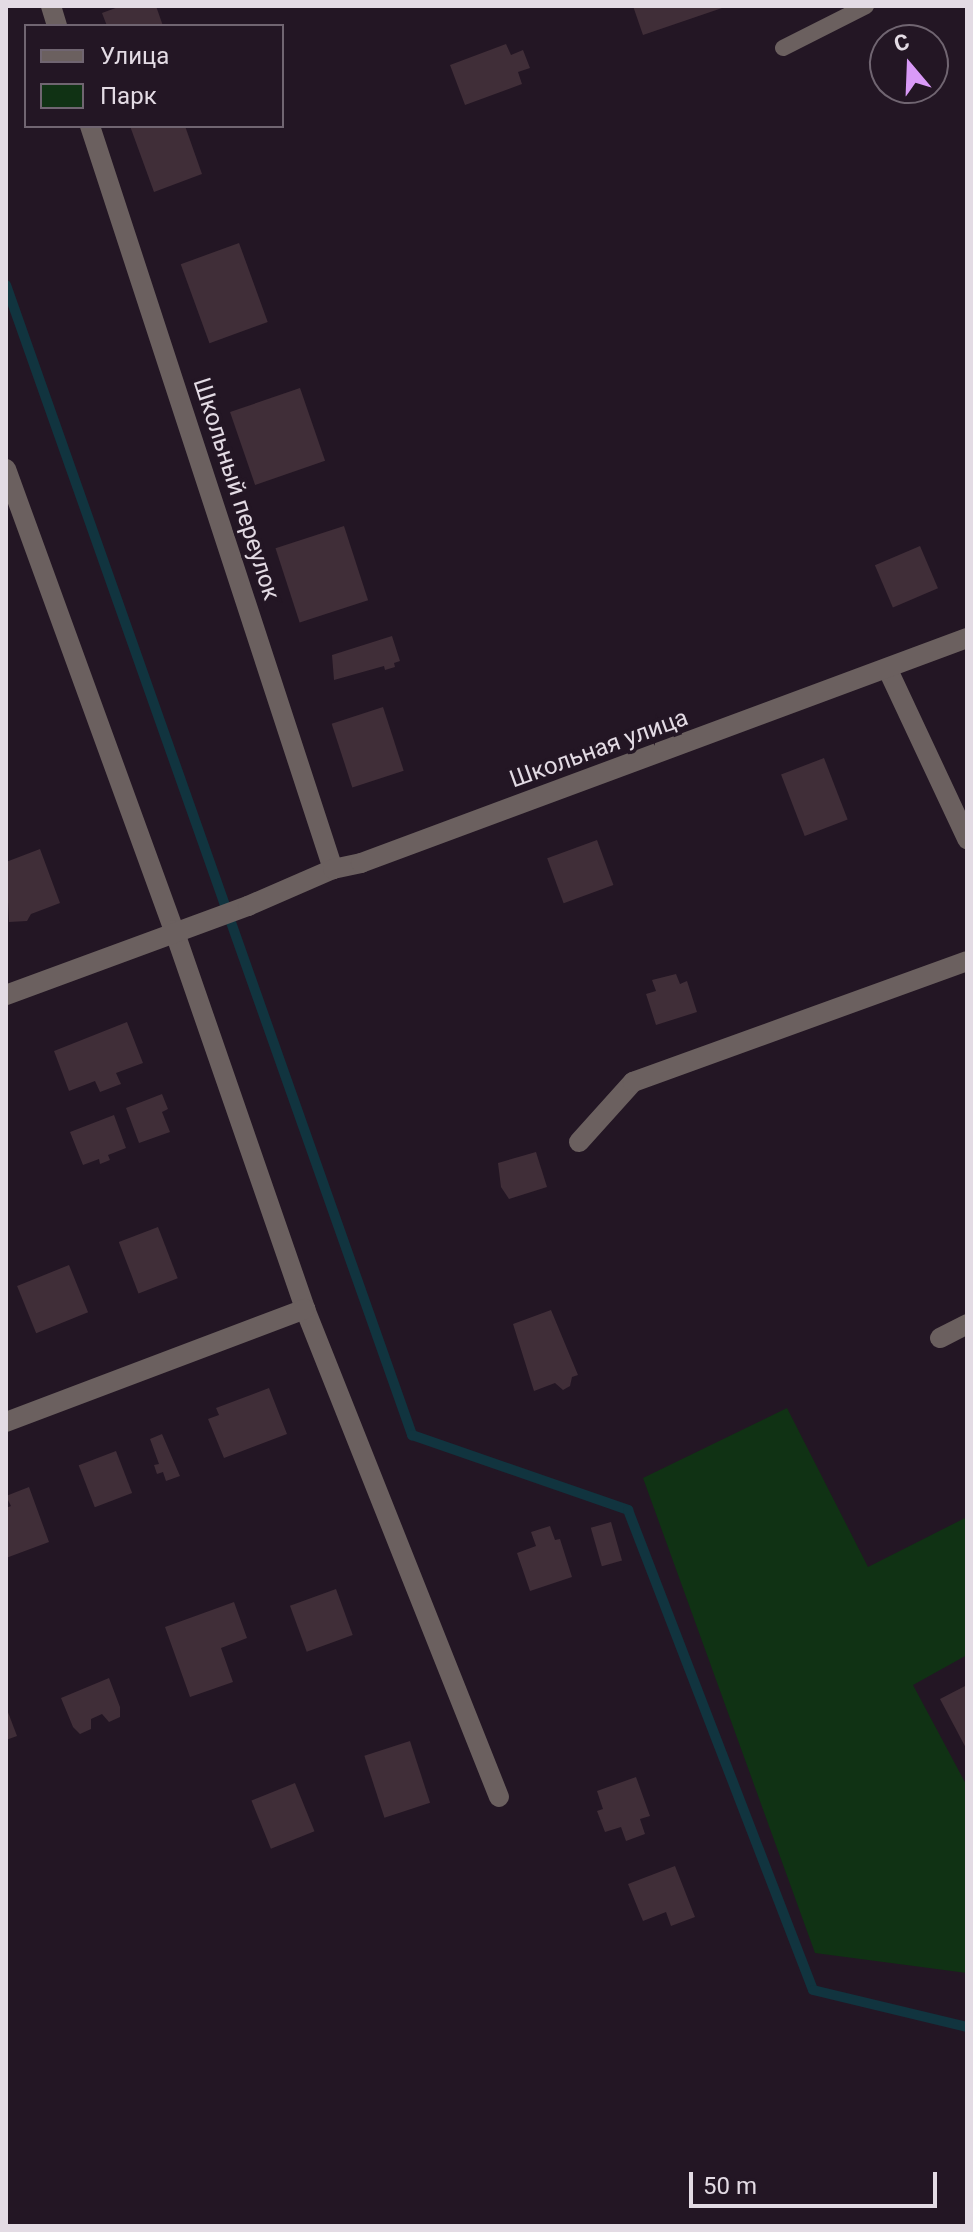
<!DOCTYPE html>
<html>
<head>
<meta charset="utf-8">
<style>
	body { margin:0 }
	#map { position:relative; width:973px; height:2232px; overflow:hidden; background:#231624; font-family:Roboto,sans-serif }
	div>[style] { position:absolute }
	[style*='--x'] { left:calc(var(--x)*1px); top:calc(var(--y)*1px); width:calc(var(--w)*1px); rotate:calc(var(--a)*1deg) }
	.green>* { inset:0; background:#103214 }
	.stream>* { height:10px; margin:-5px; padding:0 5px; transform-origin:5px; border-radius:5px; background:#11343f }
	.building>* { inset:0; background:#402e38; transform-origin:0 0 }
	.service>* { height:16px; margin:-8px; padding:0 8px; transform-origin:8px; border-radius:8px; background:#6b605f }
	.minor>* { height:20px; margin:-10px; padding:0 10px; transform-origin:10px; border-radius:10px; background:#6b605f }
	span { translate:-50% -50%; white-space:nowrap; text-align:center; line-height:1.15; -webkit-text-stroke:7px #231624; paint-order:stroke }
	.street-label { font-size:24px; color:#e3dbe4 }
	.frame { position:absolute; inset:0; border:8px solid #e3dbe4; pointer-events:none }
	.legend { position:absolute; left:24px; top:24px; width:260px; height:104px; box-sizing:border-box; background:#231624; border:2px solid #706571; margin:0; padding:10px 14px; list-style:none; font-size:24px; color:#e3dbe4 }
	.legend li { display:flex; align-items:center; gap:16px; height:40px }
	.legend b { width:40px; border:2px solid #706571 }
	.north { position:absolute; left:869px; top:24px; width:80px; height:80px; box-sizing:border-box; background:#231624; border:2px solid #706571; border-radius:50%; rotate:341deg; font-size:22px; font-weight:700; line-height:32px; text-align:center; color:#e3dbe4 }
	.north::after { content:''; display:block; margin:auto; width:28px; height:36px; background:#d99af7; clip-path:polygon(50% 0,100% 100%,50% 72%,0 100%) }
	.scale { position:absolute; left:689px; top:2172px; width:248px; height:36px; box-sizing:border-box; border:4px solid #e3dbe4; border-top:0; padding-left:10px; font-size:24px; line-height:28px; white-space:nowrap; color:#e3dbe4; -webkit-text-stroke:6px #231624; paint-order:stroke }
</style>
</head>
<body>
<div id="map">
	<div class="green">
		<div style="clip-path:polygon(787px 1408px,868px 1567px,967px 1517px,967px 1655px,913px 1685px,967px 1786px,967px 1973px,815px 1953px,643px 1478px)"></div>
	</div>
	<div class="stream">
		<div style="--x:6;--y:285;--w:1220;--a:70.55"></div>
		<div style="--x:412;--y:1435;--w:229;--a:19.1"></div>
		<div style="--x:628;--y:1510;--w:514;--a:68.92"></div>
		<div style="--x:813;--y:1990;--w:158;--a:13.5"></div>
	</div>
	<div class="building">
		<div style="clip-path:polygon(121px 6px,156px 6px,163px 26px,107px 26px,102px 13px)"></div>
		<div style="clip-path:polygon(633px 6px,725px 6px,725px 7px,643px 35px)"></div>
		<div style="clip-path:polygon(506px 44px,511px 55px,523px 50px,530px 68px,518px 72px,522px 84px,465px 105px,450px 65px)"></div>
		<div style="clip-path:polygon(130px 126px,185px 126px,202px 174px,154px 192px)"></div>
		<div style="left:239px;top:243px;width:84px;height:62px;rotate:70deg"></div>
		<div style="left:300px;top:388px;width:77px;height:74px;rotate:71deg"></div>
		<div style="left:344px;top:526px;width:78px;height:72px;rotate:72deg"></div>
		<div style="left:920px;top:546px;width:46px;height:49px;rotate:67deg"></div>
		<div style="clip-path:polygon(392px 636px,400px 661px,394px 663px,395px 667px,385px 670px,384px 666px,334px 680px,332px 655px)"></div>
		<div style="left:383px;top:707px;width:67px;height:54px;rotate:72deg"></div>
		<div style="left:824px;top:758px;width:66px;height:46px;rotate:69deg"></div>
		<div style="left:597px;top:840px;width:48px;height:53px;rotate:70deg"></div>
		<div style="clip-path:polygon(40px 849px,60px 903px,31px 914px,27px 921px,9px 922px,6px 862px)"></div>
		<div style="clip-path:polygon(676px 974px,680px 984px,687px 981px,697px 1012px,656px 1025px,646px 994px,656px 991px,652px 980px)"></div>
		<div style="clip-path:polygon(127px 1022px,143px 1063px,116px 1073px,121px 1084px,100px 1092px,95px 1081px,69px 1091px,54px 1051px)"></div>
		<div style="clip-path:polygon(162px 1094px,168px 1109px,162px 1112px,170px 1132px,139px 1143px,126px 1108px)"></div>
		<div style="clip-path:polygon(114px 1115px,126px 1148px,108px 1155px,110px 1160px,100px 1164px,99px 1159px,83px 1165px,70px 1132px)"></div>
		<div style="clip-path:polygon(536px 1152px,547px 1187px,509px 1199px,501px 1187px,498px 1163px)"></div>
		<div style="left:158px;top:1227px;width:55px;height:42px;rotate:69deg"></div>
		<div style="left:69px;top:1265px;width:51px;height:56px;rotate:68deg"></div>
		<div style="clip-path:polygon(551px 1310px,578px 1375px,572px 1377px,570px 1386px,563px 1390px,555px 1383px,534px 1391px,513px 1324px)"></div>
		<div style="clip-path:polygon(269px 1388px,287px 1434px,224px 1458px,208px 1419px,219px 1415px,216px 1408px)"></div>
		<div style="clip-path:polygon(162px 1434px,180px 1476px,166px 1481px,163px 1472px,157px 1474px,154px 1465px,159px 1464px,150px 1439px)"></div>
		<div style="left:116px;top:1451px;width:45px;height:40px;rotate:69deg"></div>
		<div style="clip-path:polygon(29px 1487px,49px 1542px,6px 1558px,6px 1508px,11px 1506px,6px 1496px)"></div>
		<div style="left:611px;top:1522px;width:40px;height:21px;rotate:74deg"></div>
		<div style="clip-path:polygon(550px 1526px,555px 1540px,560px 1539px,572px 1577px,530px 1591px,517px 1553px,536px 1546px,531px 1532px)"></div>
		<div style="left:336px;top:1589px;width:49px;height:49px;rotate:70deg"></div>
		<div style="clip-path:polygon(234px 1602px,247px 1638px,221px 1648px,233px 1682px,190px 1697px,165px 1627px)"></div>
		<div style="clip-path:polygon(109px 1678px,120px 1707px,120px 1717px,109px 1722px,102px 1714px,91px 1719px,91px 1729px,80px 1734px,73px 1727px,61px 1698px)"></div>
		<div style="clip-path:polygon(967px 1685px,967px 1750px,940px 1699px)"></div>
		<div style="clip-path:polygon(6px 1707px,17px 1736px,6px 1740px)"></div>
		<div style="left:410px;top:1741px;width:65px;height:48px;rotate:72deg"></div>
		<div style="clip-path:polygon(636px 1777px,650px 1816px,640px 1819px,645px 1834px,626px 1841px,621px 1827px,605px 1832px,597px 1811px,603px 1809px,597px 1791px)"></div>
		<div style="left:295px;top:1783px;width:52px;height:47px;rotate:68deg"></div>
		<div style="clip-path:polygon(675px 1866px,695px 1917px,671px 1926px,666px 1912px,643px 1921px,628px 1884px)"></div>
	</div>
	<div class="service">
		<div style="--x:783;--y:48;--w:93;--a:-26.8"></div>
	</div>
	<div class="minor">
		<div style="--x:51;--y:6;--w:21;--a:73"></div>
		<div style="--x:90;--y:126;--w:782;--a:71.89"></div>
		<div style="--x:6;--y:469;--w:491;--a:70"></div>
		<div style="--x:174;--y:930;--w:401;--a:70.9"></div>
		<div style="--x:305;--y:1309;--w:525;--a:68.32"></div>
		<div style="--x:888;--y:670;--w:187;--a:64.9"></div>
		<div style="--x:6;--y:995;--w:258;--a:-20.2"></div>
		<div style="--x:248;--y:906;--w:93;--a:-23.5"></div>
		<div style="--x:333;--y:869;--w:29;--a:-12"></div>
		<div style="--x:361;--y:863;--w:646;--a:-20.37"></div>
		<div style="--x:579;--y:1142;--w:81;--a:-48"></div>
		<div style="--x:633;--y:1082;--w:355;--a:-19.9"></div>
		<div style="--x:940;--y:1338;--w:30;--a:-27"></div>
		<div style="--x:6;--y:1422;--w:320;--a:-20.7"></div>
	</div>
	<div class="street-label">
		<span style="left:236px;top:489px;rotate:72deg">Школьный переулок</span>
		<span style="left:599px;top:749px;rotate:-20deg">Школьная улица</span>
	</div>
	<div class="frame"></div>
	<ul class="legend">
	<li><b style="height:10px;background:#6b605f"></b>Улица</li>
	<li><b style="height:22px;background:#103214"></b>Парк</li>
	</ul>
	<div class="north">С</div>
	<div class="scale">50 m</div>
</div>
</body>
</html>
